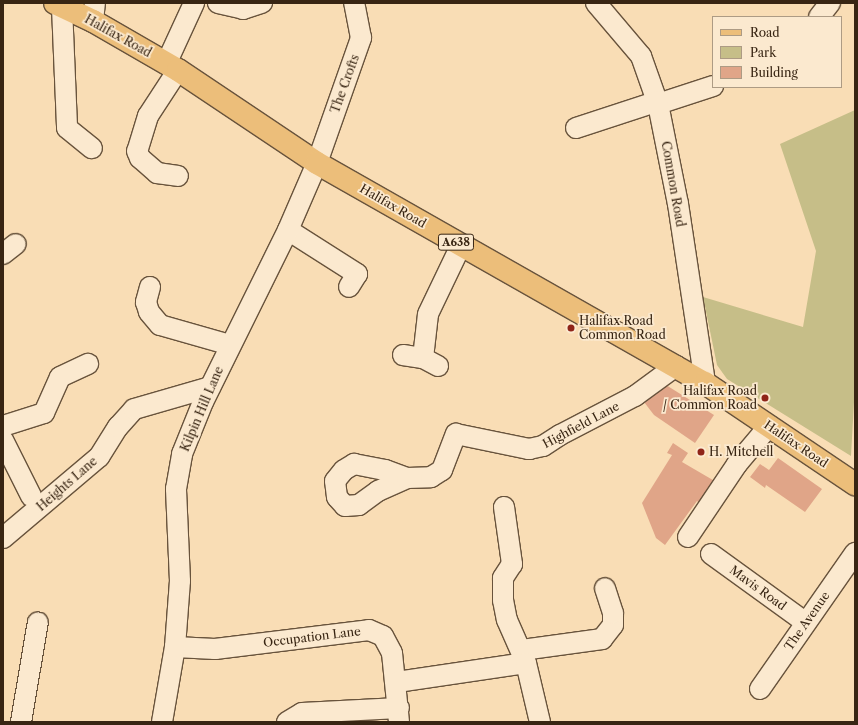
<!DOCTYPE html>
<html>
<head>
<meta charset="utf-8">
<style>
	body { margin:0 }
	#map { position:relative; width:858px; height:725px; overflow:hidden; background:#f9ddb5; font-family:"Libre Caslon Text",serif }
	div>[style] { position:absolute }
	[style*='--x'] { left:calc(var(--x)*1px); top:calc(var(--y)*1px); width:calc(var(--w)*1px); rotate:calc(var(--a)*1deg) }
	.green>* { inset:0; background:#c6be88 }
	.building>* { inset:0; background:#e0a588 }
	.roads { filter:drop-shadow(1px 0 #68533c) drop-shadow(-1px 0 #68533c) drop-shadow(0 1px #68533c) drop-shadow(0 -1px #68533c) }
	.minor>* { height:20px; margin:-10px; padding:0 10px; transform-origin:10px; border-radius:10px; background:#fbe9cf }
	.major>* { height:22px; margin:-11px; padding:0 11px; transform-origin:11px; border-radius:11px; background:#ecbe7a }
	.dots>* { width:11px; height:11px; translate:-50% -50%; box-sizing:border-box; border:2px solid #fbe9cf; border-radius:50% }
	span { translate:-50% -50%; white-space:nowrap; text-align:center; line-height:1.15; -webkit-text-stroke:3.5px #fbe9cf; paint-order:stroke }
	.shield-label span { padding:1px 3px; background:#fbe9cf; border:1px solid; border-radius:3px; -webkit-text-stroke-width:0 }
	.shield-label { font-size:11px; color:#382513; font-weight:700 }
	.street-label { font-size:12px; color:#382513 }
	.poi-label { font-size:12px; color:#382513 }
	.left { translate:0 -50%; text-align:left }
	.right { translate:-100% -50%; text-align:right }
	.frame { position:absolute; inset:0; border:4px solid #382513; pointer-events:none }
	.legend { position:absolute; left:712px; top:16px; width:130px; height:72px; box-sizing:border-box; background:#fbe9cf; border:1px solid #ad9b84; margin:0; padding:5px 7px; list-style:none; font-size:12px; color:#382513 }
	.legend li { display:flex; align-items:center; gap:8px; height:20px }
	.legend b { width:20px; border:1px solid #ad9b84 }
</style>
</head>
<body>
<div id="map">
	<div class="green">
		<div style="clip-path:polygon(855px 110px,855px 384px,851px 456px,727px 379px,717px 365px,703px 297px,803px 327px,816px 251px,780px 144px)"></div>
	</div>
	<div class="building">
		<div style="clip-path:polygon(666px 385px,714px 415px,695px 443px,654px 415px,644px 402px)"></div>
		<div style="clip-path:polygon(673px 443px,688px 453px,682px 462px,718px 483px,704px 507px,697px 501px,665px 545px,656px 538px,642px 503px,672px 455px,667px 453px)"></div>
		<div style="clip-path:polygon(778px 458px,822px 489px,805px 512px,766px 485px,765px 488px,750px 477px,760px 464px,769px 470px)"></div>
	</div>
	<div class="roads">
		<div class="minor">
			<div style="--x:218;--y:3;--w:26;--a:13"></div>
			<div style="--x:243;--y:9;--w:20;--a:-18"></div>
			<div style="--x:596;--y:3;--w:70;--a:49.7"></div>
			<div style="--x:641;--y:56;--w:51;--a:70.5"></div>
			<div style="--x:658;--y:104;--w:102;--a:78.7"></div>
			<div style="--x:678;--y:204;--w:181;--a:81.4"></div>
			<div style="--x:62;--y:7;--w:121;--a:87.6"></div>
			<div style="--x:67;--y:128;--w:32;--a:39"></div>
			<div style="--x:819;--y:17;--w:18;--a:-52"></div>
			<div style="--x:93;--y:21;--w:18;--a:-84"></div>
			<div style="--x:166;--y:64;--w:67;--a:-65.3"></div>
			<div style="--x:178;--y:70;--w:55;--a:123.1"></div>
			<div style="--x:148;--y:116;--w:37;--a:107"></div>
			<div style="--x:137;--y:151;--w:8;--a:67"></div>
			<div style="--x:140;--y:158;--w:23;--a:41"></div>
			<div style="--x:157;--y:173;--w:21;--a:8"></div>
			<div style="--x:658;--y:104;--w:58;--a:-18.1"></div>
			<div style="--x:576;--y:128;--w:86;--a:-18.2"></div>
			<div style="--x:288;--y:230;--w:82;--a:32.5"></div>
			<div style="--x:357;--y:274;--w:15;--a:122"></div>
			<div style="--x:3;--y:254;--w:16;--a:-38"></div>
			<div style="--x:150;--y:287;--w:16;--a:105"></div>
			<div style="--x:146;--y:302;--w:10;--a:73"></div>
			<div style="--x:149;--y:312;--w:17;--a:50"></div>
			<div style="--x:160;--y:325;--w:73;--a:15.9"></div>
			<div style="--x:403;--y:355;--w:20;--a:9"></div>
			<div style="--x:423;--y:358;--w:17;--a:28"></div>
			<div style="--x:423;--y:358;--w:44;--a:-83.5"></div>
			<div style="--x:428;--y:314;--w:76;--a:-64.4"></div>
			<div style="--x:3;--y:426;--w:43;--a:-17.6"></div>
			<div style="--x:44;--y:413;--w:39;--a:-66"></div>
			<div style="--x:60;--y:377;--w:31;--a:-25"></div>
			<div style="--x:3;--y:440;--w:63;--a:63.4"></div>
			<div style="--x:407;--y:478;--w:32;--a:156"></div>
			<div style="--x:378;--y:491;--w:24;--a:144"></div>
			<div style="--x:359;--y:505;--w:14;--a:176"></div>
			<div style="--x:345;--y:506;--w:12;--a:-132"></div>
			<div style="--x:337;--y:497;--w:16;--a:-97"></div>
			<div style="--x:335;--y:481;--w:14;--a:-51"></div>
			<div style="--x:344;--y:470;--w:12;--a:-31"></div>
			<div style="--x:354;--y:464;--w:32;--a:11"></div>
			<div style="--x:385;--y:470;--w:23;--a:20"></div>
			<div style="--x:407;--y:478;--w:24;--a:-2"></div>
			<div style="--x:431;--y:477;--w:13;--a:-32"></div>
			<div style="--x:442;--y:470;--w:39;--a:-69"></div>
			<div style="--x:456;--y:434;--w:75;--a:11.6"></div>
			<div style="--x:529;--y:449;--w:14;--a:-12"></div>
			<div style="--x:543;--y:446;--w:20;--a:-33"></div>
			<div style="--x:560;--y:435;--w:85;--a:-27.5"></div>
			<div style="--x:635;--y:396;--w:51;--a:-36.2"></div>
			<div style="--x:504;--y:507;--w:58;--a:82"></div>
			<div style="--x:512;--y:564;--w:17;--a:123"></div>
			<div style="--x:503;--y:578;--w:22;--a:90"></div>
			<div style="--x:503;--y:600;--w:20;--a:79"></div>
			<div style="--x:507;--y:620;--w:47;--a:66.2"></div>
			<div style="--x:688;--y:537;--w:88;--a:-56.1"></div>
			<div style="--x:737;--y:464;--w:50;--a:-49.9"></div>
			<div style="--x:3;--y:538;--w:126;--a:-40.2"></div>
			<div style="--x:99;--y:457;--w:36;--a:-58"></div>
			<div style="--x:118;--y:427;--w:24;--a:-48"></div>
			<div style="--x:134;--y:409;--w:79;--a:-16.1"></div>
			<div style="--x:711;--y:554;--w:116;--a:35.9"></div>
			<div style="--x:175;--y:647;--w:40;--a:2.9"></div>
			<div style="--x:215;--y:649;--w:155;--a:-7"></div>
			<div style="--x:369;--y:630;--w:15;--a:23"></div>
			<div style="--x:383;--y:636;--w:19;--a:62"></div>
			<div style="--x:392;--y:653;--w:69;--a:84.2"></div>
			<div style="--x:522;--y:650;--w:81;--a:-7.8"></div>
			<div style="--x:602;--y:639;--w:18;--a:-52"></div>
			<div style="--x:613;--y:625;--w:12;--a:-90"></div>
			<div style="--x:613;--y:613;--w:26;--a:-108"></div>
			<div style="--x:397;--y:682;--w:130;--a:-8.4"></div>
			<div style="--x:526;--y:663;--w:61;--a:76.7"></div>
			<div style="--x:760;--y:689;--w:166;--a:-55.1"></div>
			<div style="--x:21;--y:722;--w:101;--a:-80.4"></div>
			<div style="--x:162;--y:722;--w:76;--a:-80.2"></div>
			<div style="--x:175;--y:647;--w:66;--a:-85.7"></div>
			<div style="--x:180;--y:581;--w:92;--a:-92.5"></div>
			<div style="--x:176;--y:489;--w:36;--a:-80"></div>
			<div style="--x:182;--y:454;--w:56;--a:-68"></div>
			<div style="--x:203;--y:402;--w:192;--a:-63.7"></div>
			<div style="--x:288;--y:230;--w:73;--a:-66.6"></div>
			<div style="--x:317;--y:163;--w:133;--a:-70.6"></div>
			<div style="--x:361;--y:38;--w:36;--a:-101"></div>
			<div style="--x:287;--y:722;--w:17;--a:-31"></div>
			<div style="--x:302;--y:713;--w:97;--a:-3"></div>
		</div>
		<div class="major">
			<div style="--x:55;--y:3;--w:42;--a:25.3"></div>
			<div style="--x:93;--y:21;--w:98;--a:30"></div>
			<div style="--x:178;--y:70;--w:167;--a:33.8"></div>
			<div style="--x:317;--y:163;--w:446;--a:29.6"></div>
			<div style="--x:705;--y:383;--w:181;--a:34"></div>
		</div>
	</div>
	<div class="dots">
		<div style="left:571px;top:328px;background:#8f2418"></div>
		<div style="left:765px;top:398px;background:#8f2418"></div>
		<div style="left:701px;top:452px;background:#8f2418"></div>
	</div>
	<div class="shield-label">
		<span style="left:456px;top:242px">A638</span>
	</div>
	<div class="street-label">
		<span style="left:118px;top:36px;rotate:29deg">Halifax Road</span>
		<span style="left:345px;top:84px;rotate:-70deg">The Crofts</span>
		<span style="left:673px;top:184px;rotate:80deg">Common Road</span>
		<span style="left:393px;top:206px;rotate:30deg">Halifax Road</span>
		<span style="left:202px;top:409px;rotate:-67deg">Kilpin Hill Lane</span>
		<span style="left:581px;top:425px;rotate:-28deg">Highfield Lane</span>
		<span style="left:796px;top:444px;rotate:34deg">Halifax Road</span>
		<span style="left:67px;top:484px;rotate:-41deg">Heights Lane</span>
		<span style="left:758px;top:588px;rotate:36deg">Mavis Road</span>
		<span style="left:807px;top:621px;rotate:-55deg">The Avenue</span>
		<span style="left:312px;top:637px;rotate:-7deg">Occupation Lane</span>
	</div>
	<div class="poi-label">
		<span class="left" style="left:579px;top:328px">Halifax Road<br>Common Road</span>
		<span class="right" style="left:757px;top:398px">Halifax Road<br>/ Common Road</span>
		<span class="left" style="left:709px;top:452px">H. Mitchell</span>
	</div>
	<div class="frame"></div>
	<ul class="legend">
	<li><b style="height:5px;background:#ecbe7a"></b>Road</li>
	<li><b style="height:11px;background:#c6be88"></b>Park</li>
	<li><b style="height:11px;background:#e0a588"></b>Building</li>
	</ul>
</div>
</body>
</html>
